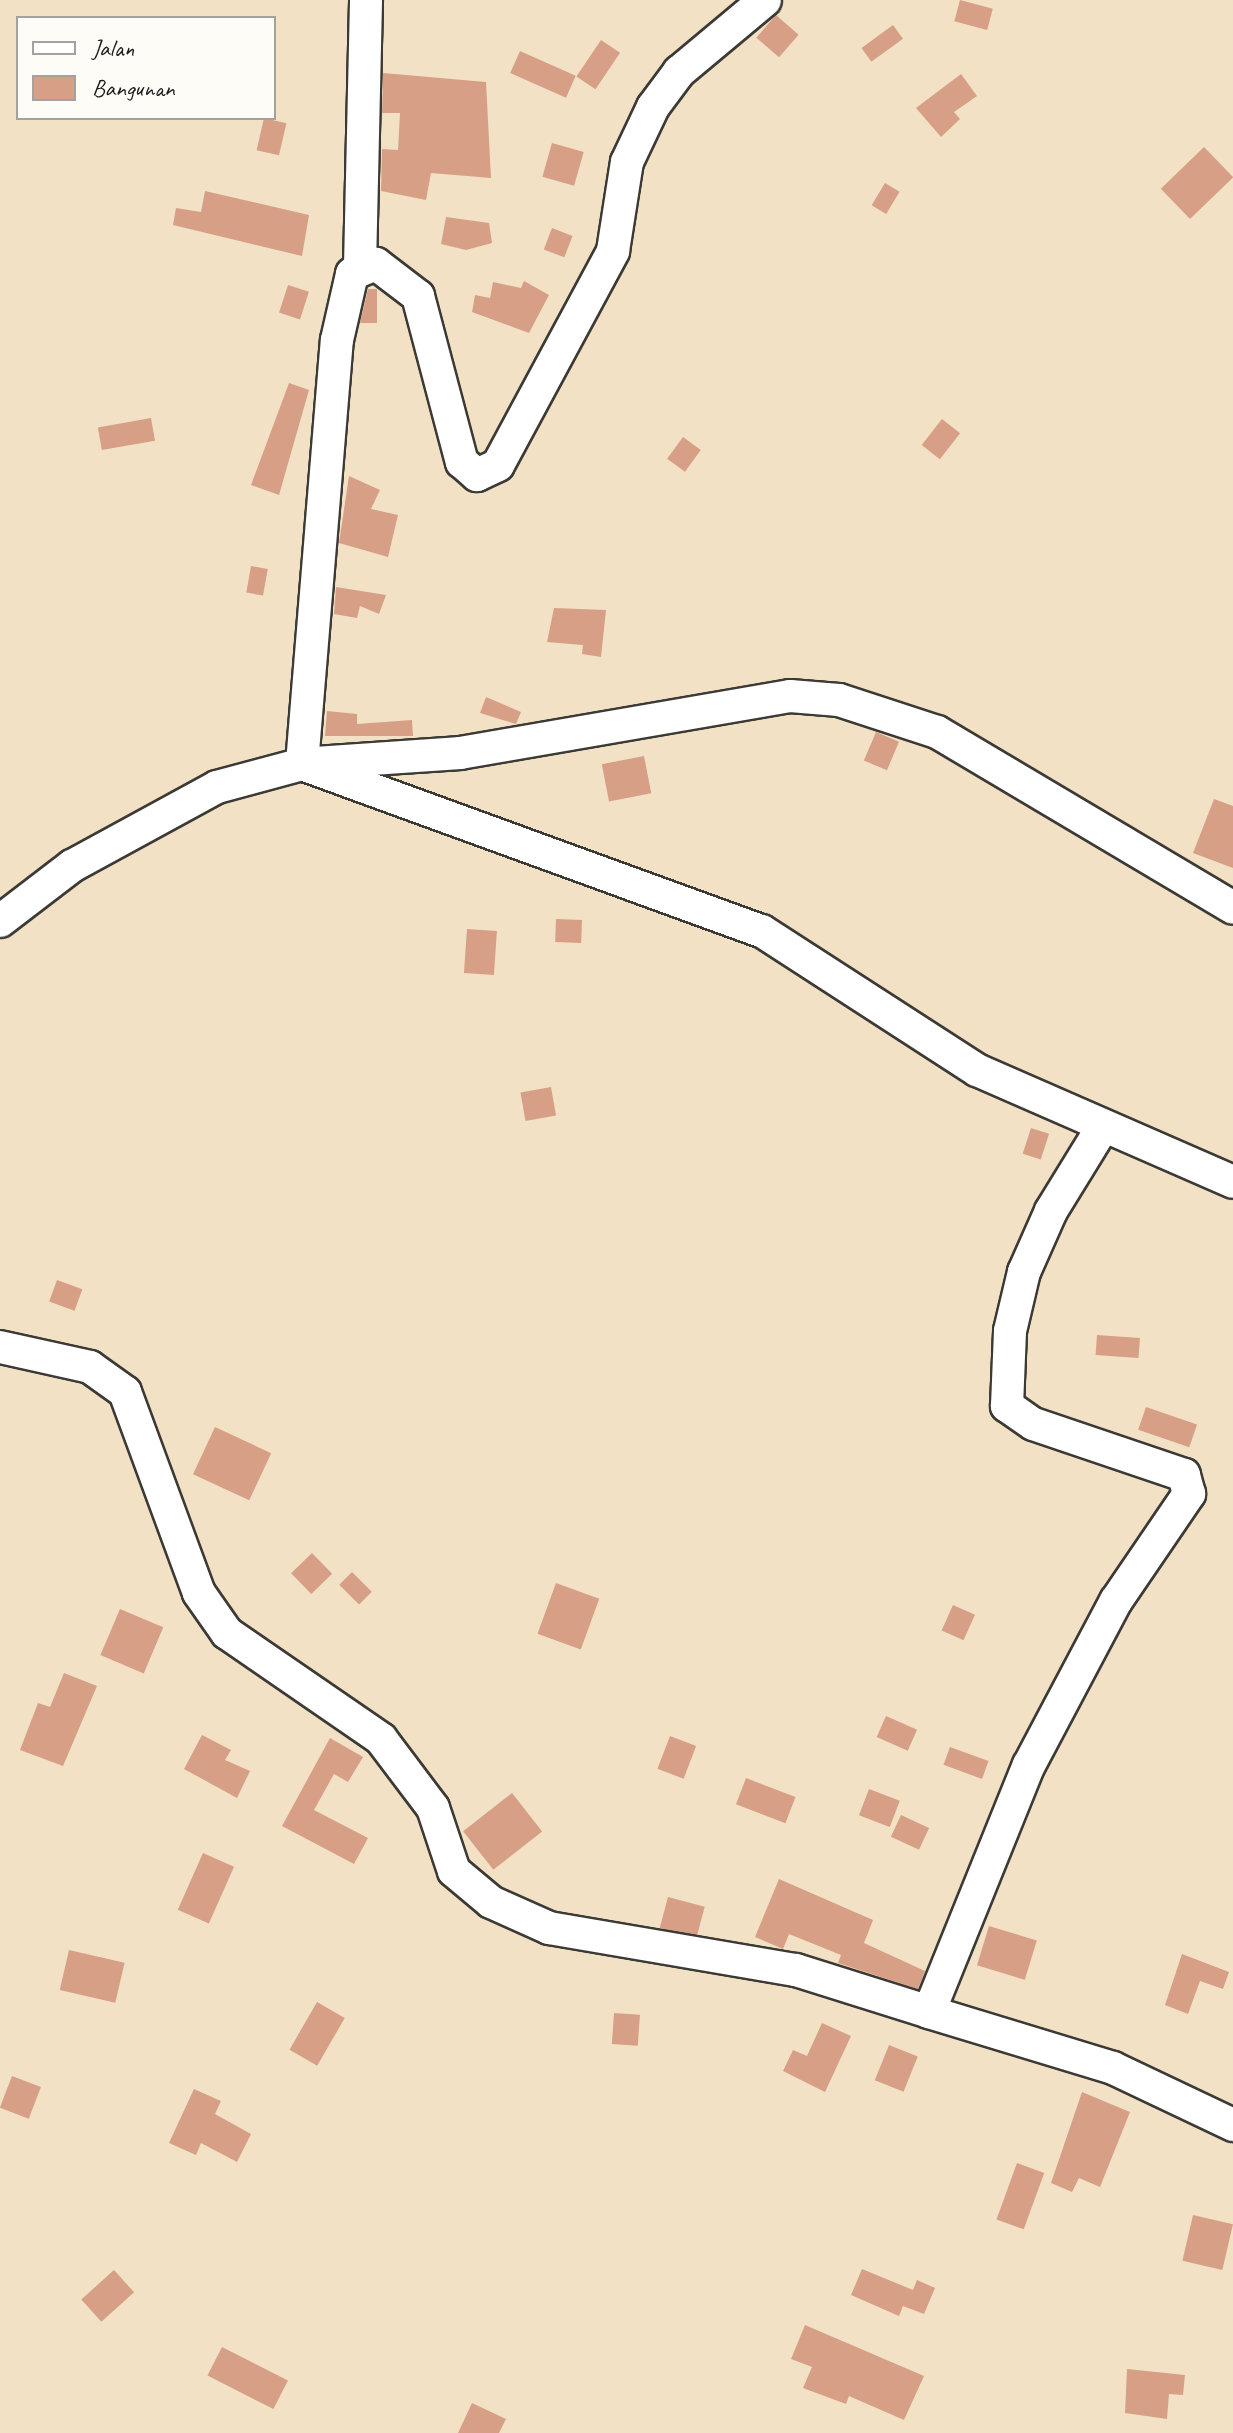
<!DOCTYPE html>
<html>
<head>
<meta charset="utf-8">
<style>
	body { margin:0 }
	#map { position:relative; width:1233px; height:2433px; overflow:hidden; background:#f2e1c5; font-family:Caveat,sans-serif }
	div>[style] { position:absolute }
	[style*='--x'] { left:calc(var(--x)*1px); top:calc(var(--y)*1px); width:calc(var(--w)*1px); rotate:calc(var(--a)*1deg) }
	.building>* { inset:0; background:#d7a086; transform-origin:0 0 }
	.roads { filter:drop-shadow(2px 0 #3c3a35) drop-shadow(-2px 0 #3c3a35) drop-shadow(0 2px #3c3a35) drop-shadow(0 -2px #3c3a35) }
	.minor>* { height:32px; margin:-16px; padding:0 16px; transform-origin:16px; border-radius:16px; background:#fff }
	span { translate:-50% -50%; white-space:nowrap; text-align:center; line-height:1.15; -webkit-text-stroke:6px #fdfcf7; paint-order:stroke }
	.legend { position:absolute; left:16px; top:16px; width:260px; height:104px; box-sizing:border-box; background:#fdfcf7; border:2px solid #a3a29f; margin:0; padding:10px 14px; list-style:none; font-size:24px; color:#1c1c1c }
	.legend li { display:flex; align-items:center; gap:16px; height:40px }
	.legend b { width:40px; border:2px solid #a3a29f }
</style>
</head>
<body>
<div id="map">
	<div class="building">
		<div style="left:960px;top:0;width:34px;height:22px;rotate:15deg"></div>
		<div style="left:776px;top:15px;width:30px;height:30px;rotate:41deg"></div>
		<div style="left:893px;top:25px;width:17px;height:39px;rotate:54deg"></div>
		<div style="left:601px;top:40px;width:23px;height:44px;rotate:34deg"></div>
		<div style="left:520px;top:51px;width:61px;height:24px;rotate:24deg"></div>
		<div style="clip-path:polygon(383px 73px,486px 82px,491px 178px,431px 173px,426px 200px,381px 191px,382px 149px,398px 150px,400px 113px,382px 113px)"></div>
		<div style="clip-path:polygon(961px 74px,977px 96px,954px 112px,960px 119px,941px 137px,916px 108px)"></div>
		<div style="left:264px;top:118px;width:23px;height:33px;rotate:13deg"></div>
		<div style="left:552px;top:143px;width:33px;height:35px;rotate:16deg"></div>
		<div style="left:1204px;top:147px;width:42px;height:60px;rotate:46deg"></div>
		<div style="left:885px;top:183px;width:17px;height:26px;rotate:31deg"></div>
		<div style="clip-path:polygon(205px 191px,309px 215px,302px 256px,173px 225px,176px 208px,201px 212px)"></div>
		<div style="clip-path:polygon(446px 217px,489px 223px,492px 243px,466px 250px,441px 244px)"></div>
		<div style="left:552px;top:228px;width:22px;height:23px;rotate:21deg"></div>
		<div style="clip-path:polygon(524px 281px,549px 295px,529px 333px,472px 312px,475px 295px,490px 298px,493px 282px,521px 288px)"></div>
		<div style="left:288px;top:285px;width:22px;height:29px;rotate:18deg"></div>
		<div style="clip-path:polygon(368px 289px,377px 289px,377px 323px,360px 323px)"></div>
		<div style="clip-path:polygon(289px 383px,309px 390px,279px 495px,251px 485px)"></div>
		<div style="left:151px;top:418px;width:23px;height:54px;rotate:80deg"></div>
		<div style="left:942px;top:419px;width:23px;height:33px;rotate:38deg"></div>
		<div style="left:683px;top:437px;width:22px;height:27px;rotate:36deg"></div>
		<div style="clip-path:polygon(349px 476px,380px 490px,371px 509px,398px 515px,388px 557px,339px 543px)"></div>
		<div style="left:251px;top:566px;width:17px;height:27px;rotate:10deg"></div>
		<div style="clip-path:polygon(336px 587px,386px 595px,379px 614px,360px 606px,357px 618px,334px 614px)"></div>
		<div style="clip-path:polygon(554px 608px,606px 610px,601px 657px,582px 654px,583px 645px,547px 642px)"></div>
		<div style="clip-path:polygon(486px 697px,521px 712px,516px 724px,480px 713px)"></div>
		<div style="clip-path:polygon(327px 711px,357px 714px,357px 724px,412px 720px,413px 736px,325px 736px)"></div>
		<div style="left:876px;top:732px;width:25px;height:31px;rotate:23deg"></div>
		<div style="left:644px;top:756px;width:38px;height:43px;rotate:79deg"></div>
		<div style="clip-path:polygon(1214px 799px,1233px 806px,1233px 868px,1193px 853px)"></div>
		<div style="left:556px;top:919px;width:26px;height:23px;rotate:2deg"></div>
		<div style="left:467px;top:929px;width:30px;height:44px;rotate:4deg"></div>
		<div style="left:551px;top:1087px;width:29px;height:31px;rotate:80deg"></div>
		<div style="left:1031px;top:1128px;width:19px;height:27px;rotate:18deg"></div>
		<div style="left:57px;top:1280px;width:27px;height:23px;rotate:20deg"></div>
		<div style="left:1097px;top:1335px;width:43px;height:20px;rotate:4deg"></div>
		<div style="left:1146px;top:1407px;width:54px;height:24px;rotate:19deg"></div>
		<div style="left:215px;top:1427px;width:62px;height:52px;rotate:25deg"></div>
		<div style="left:312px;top:1553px;width:29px;height:29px;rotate:46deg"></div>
		<div style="left:352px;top:1572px;width:28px;height:18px;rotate:45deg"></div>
		<div style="left:556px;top:1583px;width:46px;height:54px;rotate:20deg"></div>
		<div style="left:953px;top:1605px;width:24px;height:28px;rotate:24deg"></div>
		<div style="left:120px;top:1609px;width:47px;height:50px;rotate:23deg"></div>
		<div style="clip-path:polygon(64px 1673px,97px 1686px,63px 1766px,20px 1750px,38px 1703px,50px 1707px)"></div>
		<div style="left:886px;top:1716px;width:34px;height:23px;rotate:24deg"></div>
		<div style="clip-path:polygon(202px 1735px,231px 1750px,225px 1760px,250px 1771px,237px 1798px,184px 1769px)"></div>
		<div style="left:670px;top:1736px;width:28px;height:35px;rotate:21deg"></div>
		<div style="clip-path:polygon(330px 1738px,363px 1757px,348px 1782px,334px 1774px,314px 1810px,368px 1838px,354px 1864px,282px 1826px)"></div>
		<div style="left:950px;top:1747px;width:41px;height:19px;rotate:20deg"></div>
		<div style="left:746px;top:1778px;width:53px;height:28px;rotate:21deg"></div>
		<div style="left:869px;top:1789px;width:33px;height:28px;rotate:21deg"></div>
		<div style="left:512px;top:1793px;width:49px;height:62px;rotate:52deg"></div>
		<div style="left:901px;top:1815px;width:31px;height:24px;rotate:25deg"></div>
		<div style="left:203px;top:1853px;width:34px;height:62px;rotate:24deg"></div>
		<div style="clip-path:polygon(779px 1879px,873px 1920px,864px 1943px,925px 1971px,918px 1989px,838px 1963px,841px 1955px,789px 1934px,783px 1949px,755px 1937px)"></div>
		<div style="left:668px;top:1897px;width:38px;height:32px;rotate:15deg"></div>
		<div style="left:989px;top:1926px;width:50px;height:41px;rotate:17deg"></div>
		<div style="left:69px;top:1950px;width:57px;height:41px;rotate:13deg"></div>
		<div style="clip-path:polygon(1182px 1954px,1229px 1972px,1223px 1989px,1200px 1981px,1188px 2014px,1165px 2005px)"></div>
		<div style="left:317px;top:2002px;width:32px;height:55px;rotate:30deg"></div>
		<div style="left:614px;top:2013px;width:26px;height:31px;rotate:4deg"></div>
		<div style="clip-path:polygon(822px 2023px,851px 2036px,825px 2092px,783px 2071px,793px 2050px,807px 2056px)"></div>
		<div style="left:889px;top:2045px;width:31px;height:38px;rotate:22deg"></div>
		<div style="left:12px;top:2076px;width:31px;height:34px;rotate:21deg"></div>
		<div style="clip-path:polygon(194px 2089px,221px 2101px,215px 2114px,251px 2134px,237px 2162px,201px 2143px,196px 2155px,169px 2143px)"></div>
		<div style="clip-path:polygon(1082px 2092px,1130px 2112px,1100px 2187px,1079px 2178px,1072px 2192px,1051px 2183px)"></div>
		<div style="left:1017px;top:2163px;width:29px;height:60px;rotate:20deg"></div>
		<div style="left:1193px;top:2215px;width:41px;height:47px;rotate:13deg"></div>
		<div style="clip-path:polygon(862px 2269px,913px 2290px,917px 2280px,935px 2288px,924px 2314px,903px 2306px,899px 2316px,851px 2295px)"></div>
		<div style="left:114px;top:2270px;width:30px;height:44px;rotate:48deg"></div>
		<div style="clip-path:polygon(805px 2325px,924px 2376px,904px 2420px,849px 2396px,846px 2404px,803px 2388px,812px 2367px,791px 2359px)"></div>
		<div style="left:222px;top:2347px;width:74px;height:32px;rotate:27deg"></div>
		<div style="clip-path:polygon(1127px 2369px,1185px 2375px,1183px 2395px,1169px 2394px,1167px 2419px,1125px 2413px)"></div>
		<div style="clip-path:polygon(472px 2403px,506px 2419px,499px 2433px,458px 2433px)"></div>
	</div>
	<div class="roads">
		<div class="minor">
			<div style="--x:360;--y:266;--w:266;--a:-88.7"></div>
			<div style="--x:313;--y:763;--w:147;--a:-3.9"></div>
			<div style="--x:460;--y:753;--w:335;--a:-9.8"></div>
			<div style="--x:790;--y:696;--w:49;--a:4.7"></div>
			<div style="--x:839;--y:700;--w:103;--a:18.1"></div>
			<div style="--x:937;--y:732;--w:344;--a:30.7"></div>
			<div style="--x:302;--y:764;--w:489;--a:20"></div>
			<div style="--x:762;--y:931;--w:256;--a:32.9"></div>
			<div style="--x:977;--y:1070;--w:279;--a:23.6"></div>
			<div style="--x:0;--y:921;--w:91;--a:-37.4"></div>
			<div style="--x:72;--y:866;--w:165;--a:-28.6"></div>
			<div style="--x:217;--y:787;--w:88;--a:-15.1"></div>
			<div style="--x:302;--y:764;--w:425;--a:-85.3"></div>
			<div style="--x:337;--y:340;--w:68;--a:-77.2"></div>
			<div style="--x:352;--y:274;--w:26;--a:-23"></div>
			<div style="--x:376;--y:264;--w:53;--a:37.3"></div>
			<div style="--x:418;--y:296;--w:172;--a:75.2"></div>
			<div style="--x:462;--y:462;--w:20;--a:41"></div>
			<div style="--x:477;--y:475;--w:23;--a:-25"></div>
			<div style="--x:498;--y:465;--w:243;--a:-61.7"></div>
			<div style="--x:613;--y:251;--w:90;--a:-81.1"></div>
			<div style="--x:627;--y:162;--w:61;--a:-64.7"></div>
			<div style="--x:653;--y:107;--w:44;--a:-53.4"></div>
			<div style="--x:679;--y:72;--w:112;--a:-39.9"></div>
			<div style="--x:0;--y:1347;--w:92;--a:12.5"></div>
			<div style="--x:90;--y:1367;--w:43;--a:35.5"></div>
			<div style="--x:125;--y:1392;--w:214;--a:69.8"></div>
			<div style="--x:199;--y:1593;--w:49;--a:55"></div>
			<div style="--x:227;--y:1633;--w:187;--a:34.5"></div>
			<div style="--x:381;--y:1739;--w:86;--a:53"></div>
			<div style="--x:433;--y:1808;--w:66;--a:71.6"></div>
			<div style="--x:454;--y:1871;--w:48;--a:40"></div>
			<div style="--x:491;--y:1902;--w:64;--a:24.1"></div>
			<div style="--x:549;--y:1928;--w:251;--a:9.7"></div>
			<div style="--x:796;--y:1970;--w:139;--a:17.5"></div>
			<div style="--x:929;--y:2012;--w:266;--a:-68"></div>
			<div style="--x:1029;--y:1765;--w:186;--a:-62.1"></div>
			<div style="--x:1116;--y:1601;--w:130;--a:-55.7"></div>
			<div style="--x:1189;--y:1494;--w:20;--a:-105"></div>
			<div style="--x:1184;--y:1475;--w:159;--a:-161.3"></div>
			<div style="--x:1033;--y:1424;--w:32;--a:-145"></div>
			<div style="--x:1007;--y:1406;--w:75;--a:-87.7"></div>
			<div style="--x:1010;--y:1331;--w:61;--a:-76.7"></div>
			<div style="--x:1024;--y:1272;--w:67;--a:-66.1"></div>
			<div style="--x:1051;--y:1211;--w:97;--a:-58.4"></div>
			<div style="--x:929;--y:2012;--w:192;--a:16.9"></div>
			<div style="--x:1113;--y:2068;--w:133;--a:25.4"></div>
		</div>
	</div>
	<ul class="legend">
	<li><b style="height:10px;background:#fff"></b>Jalan</li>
	<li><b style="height:22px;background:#d7a086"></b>Bangunan</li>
	</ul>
</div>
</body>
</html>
